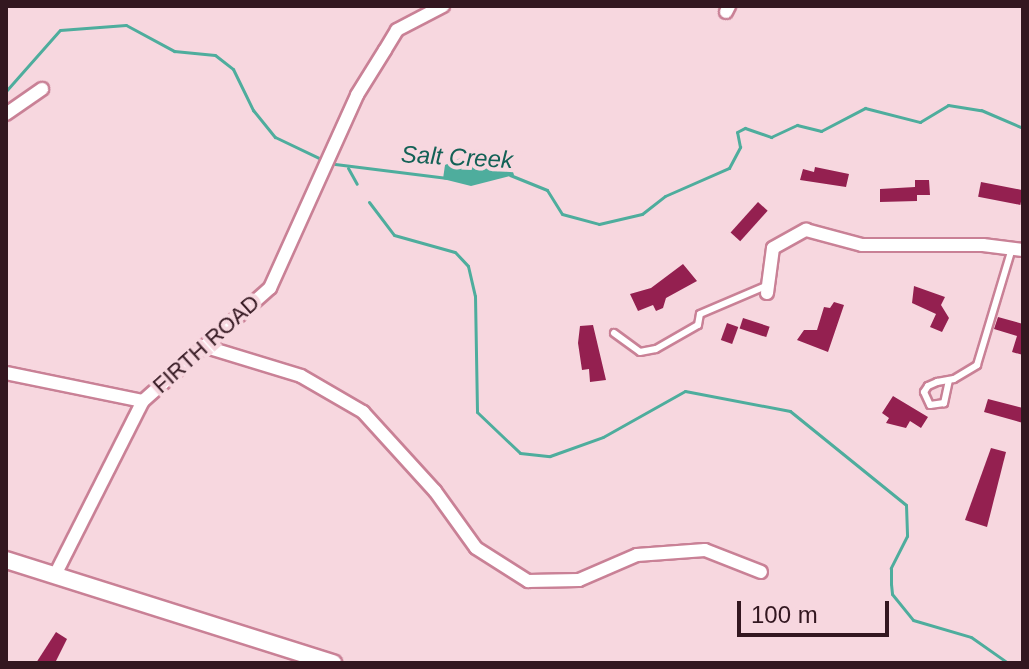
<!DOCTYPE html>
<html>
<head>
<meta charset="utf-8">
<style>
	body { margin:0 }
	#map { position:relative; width:1029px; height:669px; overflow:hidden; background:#f7d7df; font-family:Arial,sans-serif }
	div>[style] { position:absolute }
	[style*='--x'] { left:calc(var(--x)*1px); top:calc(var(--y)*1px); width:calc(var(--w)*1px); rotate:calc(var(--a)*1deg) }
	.water>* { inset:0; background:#4ead9d }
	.stream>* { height:3px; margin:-1.5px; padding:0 1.5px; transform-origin:1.5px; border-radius:1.5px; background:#4ead9d }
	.building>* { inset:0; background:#942050; transform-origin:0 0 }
	.roads { filter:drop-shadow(2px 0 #c98196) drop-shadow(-2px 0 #c98196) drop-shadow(0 2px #c98196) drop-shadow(0 -2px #c98196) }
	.lane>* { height:6px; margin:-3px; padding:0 3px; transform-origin:3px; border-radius:3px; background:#fff }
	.street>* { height:12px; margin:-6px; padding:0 6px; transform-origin:6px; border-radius:6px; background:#fff }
	.secondary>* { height:16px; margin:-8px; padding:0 8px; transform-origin:8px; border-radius:8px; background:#fff }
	span { translate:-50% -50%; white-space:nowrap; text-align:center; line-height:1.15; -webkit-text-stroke:8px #f7d7df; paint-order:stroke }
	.street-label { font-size:22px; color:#331720 }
	.water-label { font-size:24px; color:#136156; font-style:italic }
	.frame { position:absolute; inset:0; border:8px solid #331720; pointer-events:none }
	.scale { position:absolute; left:737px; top:601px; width:152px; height:36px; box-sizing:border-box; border:4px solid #331720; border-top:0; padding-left:10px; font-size:24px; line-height:28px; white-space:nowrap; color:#331720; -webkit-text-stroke:6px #f7d7df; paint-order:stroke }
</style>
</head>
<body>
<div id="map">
	<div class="water">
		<div style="clip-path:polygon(476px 151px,509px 159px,514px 175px,471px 186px,443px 179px,445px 165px)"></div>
	</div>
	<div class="stream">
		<div style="--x:6;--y:91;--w:81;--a:-48.5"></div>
		<div style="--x:60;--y:30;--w:66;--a:-4.3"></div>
		<div style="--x:126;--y:25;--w:55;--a:28.4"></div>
		<div style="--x:174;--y:51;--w:41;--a:5.6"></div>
		<div style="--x:215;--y:55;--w:23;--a:38"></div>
		<div style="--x:233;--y:69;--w:46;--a:64"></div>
		<div style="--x:253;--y:110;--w:35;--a:51"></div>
		<div style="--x:275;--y:137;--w:49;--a:25.5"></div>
		<div style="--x:335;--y:164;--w:113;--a:7.1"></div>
		<div style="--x:348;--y:168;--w:18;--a:61"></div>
		<div style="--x:510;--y:175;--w:40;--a:22"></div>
		<div style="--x:547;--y:190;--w:28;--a:58"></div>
		<div style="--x:562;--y:214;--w:38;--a:15"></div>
		<div style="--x:599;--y:224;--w:44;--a:-13.1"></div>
		<div style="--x:642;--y:214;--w:29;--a:-38"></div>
		<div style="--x:665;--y:196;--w:70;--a:-23.6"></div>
		<div style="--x:729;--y:168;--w:24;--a:-62"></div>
		<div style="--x:740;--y:147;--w:15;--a:-101"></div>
		<div style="--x:737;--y:132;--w:9;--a:-27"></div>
		<div style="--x:745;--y:128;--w:28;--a:19"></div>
		<div style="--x:771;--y:137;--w:29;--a:-25"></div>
		<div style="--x:797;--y:125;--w:25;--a:14"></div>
		<div style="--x:821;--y:131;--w:50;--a:-27.6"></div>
		<div style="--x:865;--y:108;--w:57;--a:14.3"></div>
		<div style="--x:920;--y:122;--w:33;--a:-31"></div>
		<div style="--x:948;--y:105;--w:33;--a:9"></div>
		<div style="--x:981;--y:110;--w:46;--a:23.2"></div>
		<div style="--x:369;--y:202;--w:41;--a:52.9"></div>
		<div style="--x:394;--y:235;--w:63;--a:15.6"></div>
		<div style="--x:455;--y:252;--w:19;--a:47"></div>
		<div style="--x:468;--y:266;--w:31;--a:77"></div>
		<div style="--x:475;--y:296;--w:116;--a:89"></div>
		<div style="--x:477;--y:412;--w:59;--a:43.6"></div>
		<div style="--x:520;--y:453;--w:30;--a:6"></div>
		<div style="--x:550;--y:456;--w:56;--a:-19.7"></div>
		<div style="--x:603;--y:437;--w:94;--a:-29.3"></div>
		<div style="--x:685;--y:391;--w:107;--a:10.8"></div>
		<div style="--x:790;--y:411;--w:149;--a:39"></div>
		<div style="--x:906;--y:505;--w:31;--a:88"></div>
		<div style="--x:907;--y:536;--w:36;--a:117"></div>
		<div style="--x:891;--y:568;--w:16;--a:90"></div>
		<div style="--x:891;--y:584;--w:10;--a:84"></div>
		<div style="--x:892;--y:594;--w:33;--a:51"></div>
		<div style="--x:913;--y:620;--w:60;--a:16.3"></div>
		<div style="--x:971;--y:637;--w:45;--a:35.1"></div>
	</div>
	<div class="building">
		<div style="clip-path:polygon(815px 167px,849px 174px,846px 187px,800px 180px,803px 169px,814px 172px)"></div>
		<div style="clip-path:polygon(915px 180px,929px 180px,930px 195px,917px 195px,917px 201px,880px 202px,880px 189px,915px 187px)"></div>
		<div style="left:981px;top:182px;width:43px;height:15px;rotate:11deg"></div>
		<div style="left:758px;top:202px;width:13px;height:41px;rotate:42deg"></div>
		<div style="clip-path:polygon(683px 264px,697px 281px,666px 298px,663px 308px,656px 311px,653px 305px,638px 311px,630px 294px,651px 288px)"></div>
		<div style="clip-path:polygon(914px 286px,945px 297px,941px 305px,949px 318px,942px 332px,930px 327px,936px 314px,912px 303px)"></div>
		<div style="clip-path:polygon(834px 302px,844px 305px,828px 352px,797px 340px,804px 330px,817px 330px,824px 307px,830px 308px)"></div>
		<div style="clip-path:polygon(998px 317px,1023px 324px,1023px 355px,1012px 352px,1017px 336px,994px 329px)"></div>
		<div style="left:743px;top:318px;width:28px;height:11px;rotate:18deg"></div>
		<div style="left:727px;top:323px;width:12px;height:18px;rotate:20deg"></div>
		<div style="clip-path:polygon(593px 325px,606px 380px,590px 382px,589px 369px,582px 370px,578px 343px,580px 326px)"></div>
		<div style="clip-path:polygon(893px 396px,928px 417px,921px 428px,910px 421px,906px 428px,886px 423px,889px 418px,882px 413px)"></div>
		<div style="clip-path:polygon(988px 399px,1023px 408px,1023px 423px,984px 412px)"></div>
		<div style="clip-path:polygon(991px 448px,1006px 452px,987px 527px,965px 520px)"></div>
		<div style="clip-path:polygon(56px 632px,67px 639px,55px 663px,36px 663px)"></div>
	</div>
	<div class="roads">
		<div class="lane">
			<div style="--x:614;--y:333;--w:32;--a:36"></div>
			<div style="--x:640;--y:352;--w:16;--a:-11"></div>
			<div style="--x:656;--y:349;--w:48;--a:-29.7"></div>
			<div style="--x:698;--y:325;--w:11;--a:-80"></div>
			<div style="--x:700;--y:314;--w:74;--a:-23.1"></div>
			<div style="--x:949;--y:380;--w:24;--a:102"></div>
			<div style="--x:944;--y:403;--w:14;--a:172"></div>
			<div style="--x:930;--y:405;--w:14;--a:-115"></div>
			<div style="--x:924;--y:392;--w:7;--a:-56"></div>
			<div style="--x:928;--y:386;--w:10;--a:-24"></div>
			<div style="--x:937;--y:382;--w:17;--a:-10"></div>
			<div style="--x:954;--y:379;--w:27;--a:-31"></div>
			<div style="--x:977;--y:365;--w:122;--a:-73.3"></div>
		</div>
		<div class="street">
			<div style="--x:726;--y:12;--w:7;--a:-63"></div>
			<div style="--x:6;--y:114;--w:44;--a:-34.8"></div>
			<div style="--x:767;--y:293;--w:45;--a:-82.4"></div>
			<div style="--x:773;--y:248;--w:38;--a:-29"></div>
			<div style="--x:806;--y:230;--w:58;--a:15"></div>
			<div style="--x:862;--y:245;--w:121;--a:0"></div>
			<div style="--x:983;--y:245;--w:40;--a:7.1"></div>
			<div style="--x:203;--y:346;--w:102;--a:17"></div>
			<div style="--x:301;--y:376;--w:72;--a:30.1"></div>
			<div style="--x:363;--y:412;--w:107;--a:47.7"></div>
			<div style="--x:435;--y:491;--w:70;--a:54.3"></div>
			<div style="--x:476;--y:548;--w:62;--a:32.4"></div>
			<div style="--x:528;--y:581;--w:51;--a:-1.1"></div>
			<div style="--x:579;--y:580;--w:63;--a:-23.3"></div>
			<div style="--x:637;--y:555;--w:68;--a:-4.2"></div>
			<div style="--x:705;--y:550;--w:60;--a:21.4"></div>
			<div style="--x:6;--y:373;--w:140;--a:11.6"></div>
			<div style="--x:55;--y:575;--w:195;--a:-63.2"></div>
			<div style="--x:143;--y:401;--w:170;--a:-41.7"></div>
			<div style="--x:270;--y:288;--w:212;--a:-65.7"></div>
			<div style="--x:357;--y:95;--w:53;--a:-58.1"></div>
			<div style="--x:385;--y:50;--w:23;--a:-59"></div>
			<div style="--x:397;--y:30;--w:52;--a:-27.6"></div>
		</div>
		<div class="secondary">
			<div style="--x:6;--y:560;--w:343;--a:17.5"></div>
		</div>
	</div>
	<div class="street-label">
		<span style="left:206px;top:344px;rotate:-42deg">FIRTH ROAD</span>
	</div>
	<div class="water-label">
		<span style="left:457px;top:157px;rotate:3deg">Salt Creek</span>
	</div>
	<div class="frame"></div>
	<div class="scale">100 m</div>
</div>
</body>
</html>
